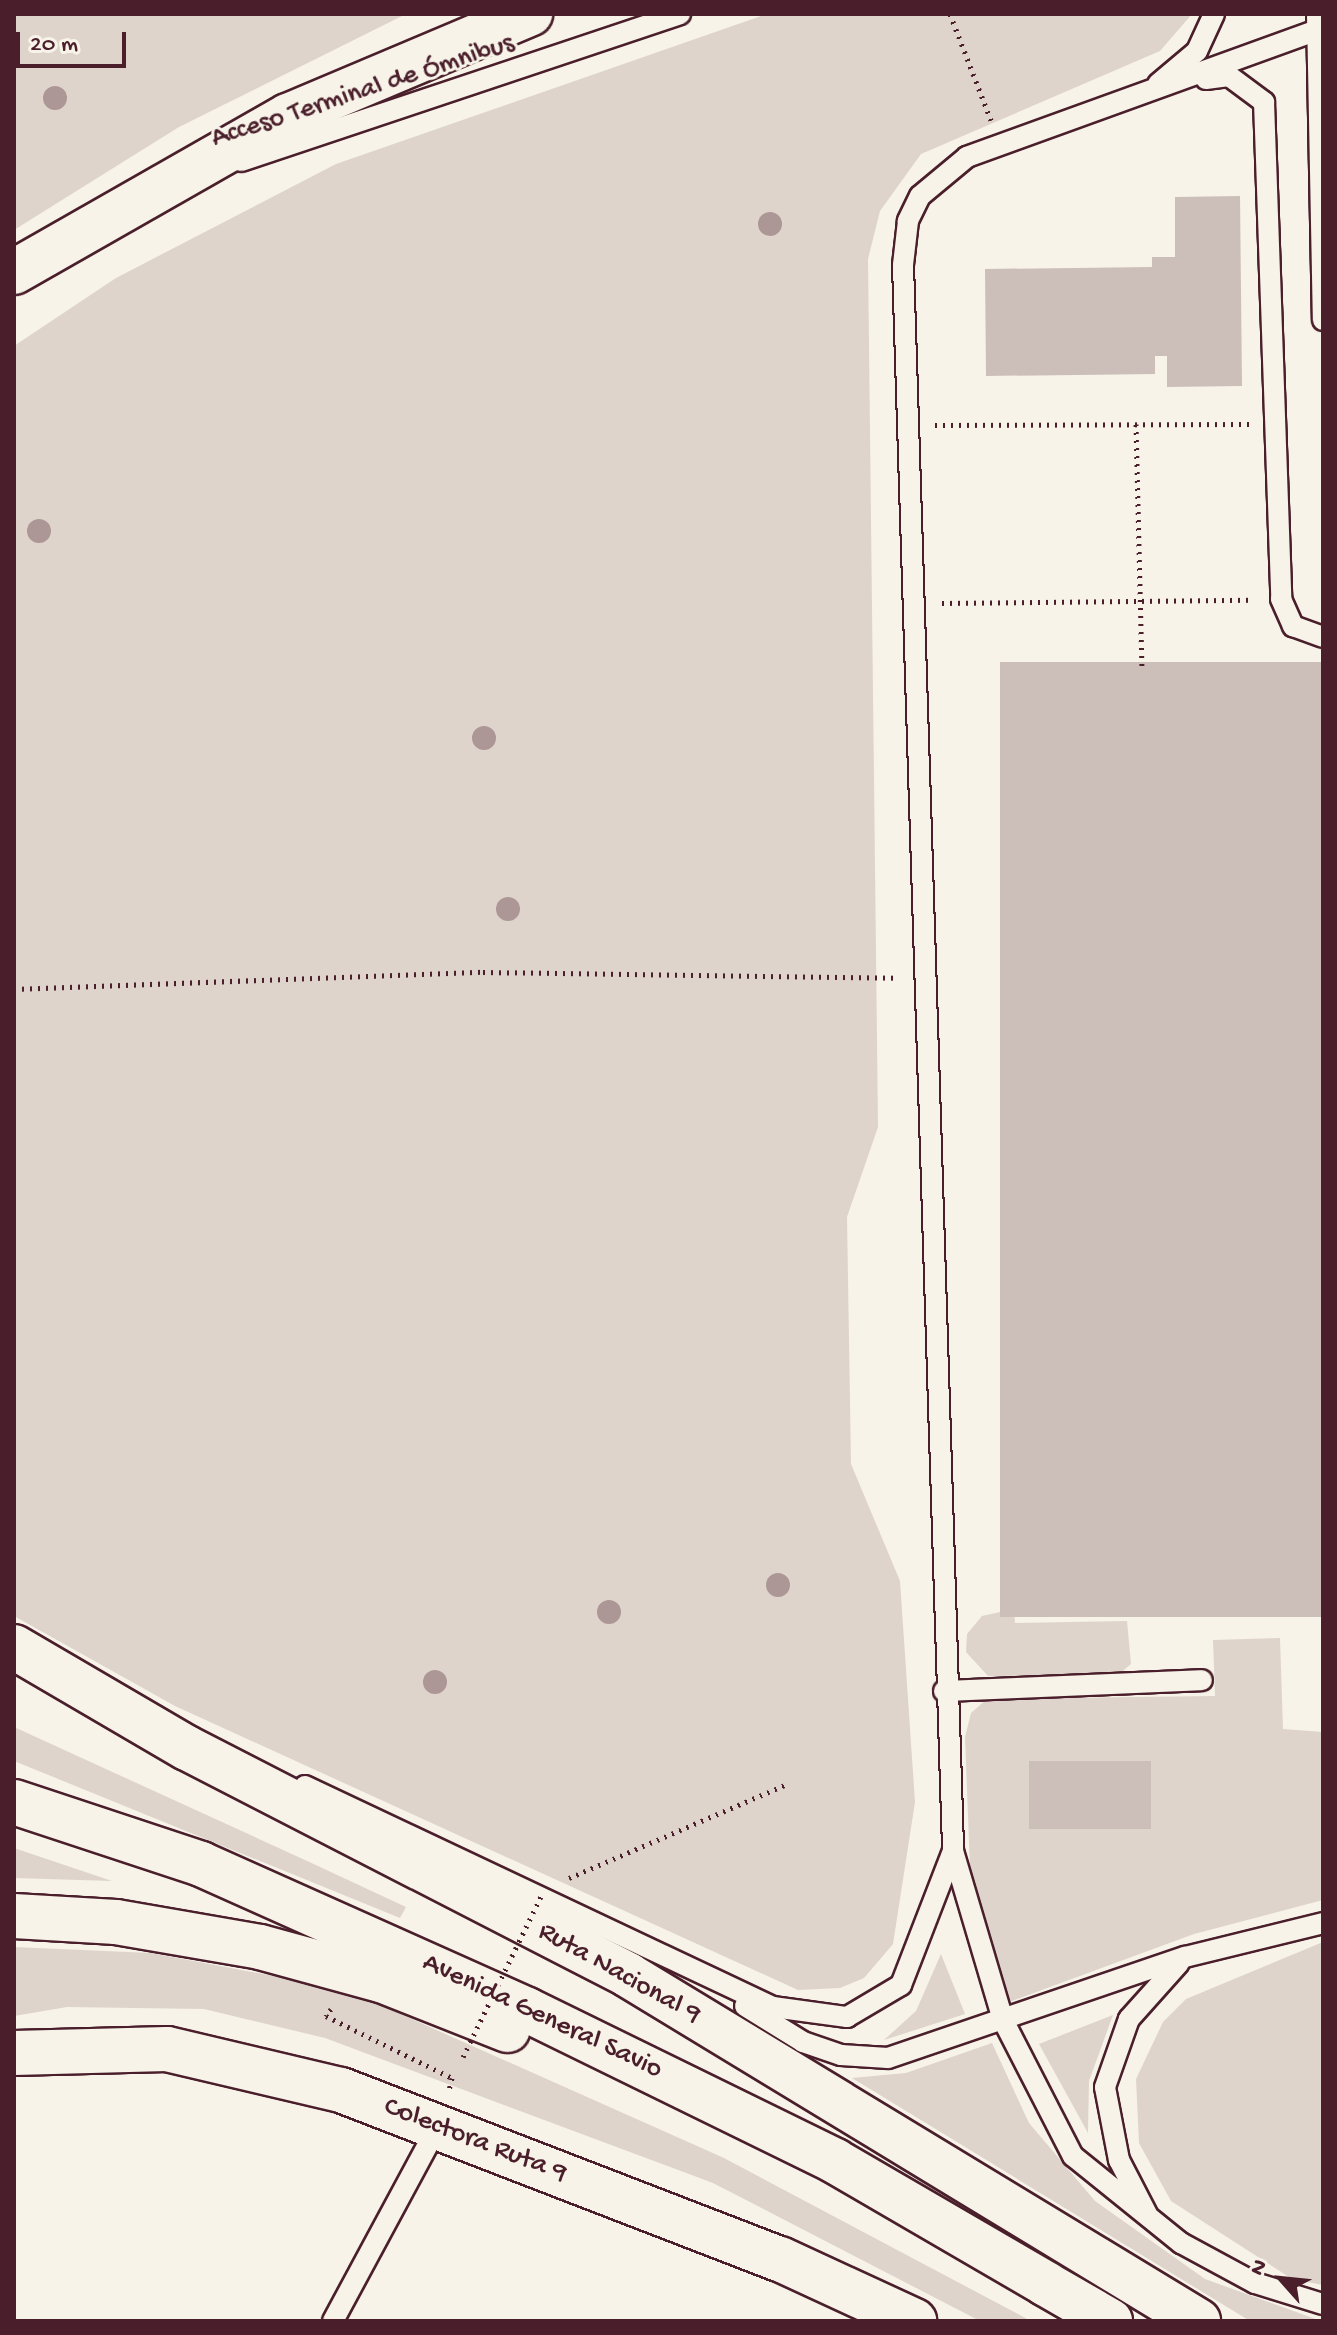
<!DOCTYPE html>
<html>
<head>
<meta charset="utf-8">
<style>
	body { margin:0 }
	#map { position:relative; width:1337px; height:2335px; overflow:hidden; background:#f7f3e8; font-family:"Gochi Hand",sans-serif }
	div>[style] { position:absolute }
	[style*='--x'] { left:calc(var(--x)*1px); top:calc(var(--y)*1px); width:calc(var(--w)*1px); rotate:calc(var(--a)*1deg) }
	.green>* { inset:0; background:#ded4cc }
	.building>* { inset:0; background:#ccbfb9; transform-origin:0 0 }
	.path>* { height:5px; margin-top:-2.5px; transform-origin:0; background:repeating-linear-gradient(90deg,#4a1f2b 0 2px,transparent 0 8px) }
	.roads { filter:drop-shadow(2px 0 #4a1f2b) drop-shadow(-2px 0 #4a1f2b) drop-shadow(0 2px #4a1f2b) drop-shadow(0 -2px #4a1f2b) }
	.service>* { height:20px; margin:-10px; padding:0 10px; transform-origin:10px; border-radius:10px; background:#f7f3e8 }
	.tertiary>* { height:44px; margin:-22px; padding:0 22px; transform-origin:22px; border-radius:22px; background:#f7f3e8 }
	.primary>* { height:44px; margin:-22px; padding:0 22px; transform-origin:22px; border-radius:22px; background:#f7f3e8 }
	.motorway>* { height:44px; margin:-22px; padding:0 22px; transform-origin:22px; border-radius:22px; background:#f7f3e8 }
	.path-bridge>* { height:5px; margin-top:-2.5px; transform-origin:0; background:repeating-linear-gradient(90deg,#4a1f2b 0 2px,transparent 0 8px) }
	.trees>* { width:24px; height:24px; margin:-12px; border-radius:50%; background:#ac9796 }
	span { translate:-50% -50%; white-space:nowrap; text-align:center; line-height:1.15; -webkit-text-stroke:6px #f7f3e8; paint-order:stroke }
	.street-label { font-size:28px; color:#4a1f2b }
	.frame { position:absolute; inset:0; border:16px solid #4a1f2b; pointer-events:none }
	.north { position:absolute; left:1241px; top:2239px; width:80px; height:80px; -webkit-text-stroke:6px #f7f3e8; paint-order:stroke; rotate:297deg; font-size:22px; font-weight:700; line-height:32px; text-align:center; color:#4a1f2b }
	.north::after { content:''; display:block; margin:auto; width:28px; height:36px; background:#4a1f2b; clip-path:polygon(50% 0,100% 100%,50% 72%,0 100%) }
	.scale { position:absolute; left:16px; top:32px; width:110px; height:36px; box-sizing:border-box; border:4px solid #4a1f2b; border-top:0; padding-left:10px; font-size:24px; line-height:28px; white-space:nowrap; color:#4a1f2b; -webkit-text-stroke:6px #f7f3e8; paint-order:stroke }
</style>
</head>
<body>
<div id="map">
	<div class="green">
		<div style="clip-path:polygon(14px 14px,406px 14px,179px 127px,14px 230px)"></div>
		<div style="clip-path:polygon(767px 14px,1192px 14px,1160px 51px,921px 154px,880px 211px,868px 259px,878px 1127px,847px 1217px,851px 1464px,900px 1581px,915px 1802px,893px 1944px,864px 1978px,840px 1988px,798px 1990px,175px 1706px,14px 1616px,14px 346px,116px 278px,336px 164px)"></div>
		<div style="clip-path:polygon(1014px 1609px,1015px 1623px,1127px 1621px,1131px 1664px,1118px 1675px,988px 1676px,966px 1652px,967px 1634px,982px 1616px)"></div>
		<div style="clip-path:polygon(1280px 1638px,1283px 1729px,1323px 1732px,1323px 1900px,1194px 1934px,1009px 2002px,970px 1869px,965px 1737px,971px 1713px,987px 1699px,1215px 1696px,1213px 1640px)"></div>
		<div style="clip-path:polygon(14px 1727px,305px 1860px,406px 1907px,400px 1918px,14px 1761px)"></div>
		<div style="clip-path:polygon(14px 1848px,112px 1881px,14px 1878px)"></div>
		<div style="clip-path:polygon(1323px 1942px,1323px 2285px,1292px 2279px,1171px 2201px,1139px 2143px,1136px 2079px,1163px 2022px,1186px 1999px)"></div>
		<div style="clip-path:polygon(14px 1947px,151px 1953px,327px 1986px,387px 2008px,724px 2158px,1031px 2321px,980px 2321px,713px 2183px,325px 2038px,204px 2009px,67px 2007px,14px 2016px)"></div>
		<div style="clip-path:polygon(941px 1954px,965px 2014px,884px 2040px,916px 2011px)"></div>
		<div style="clip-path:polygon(1113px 2015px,1089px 2081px,1088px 2133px,1039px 2044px)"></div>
		<div style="clip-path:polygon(992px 2043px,1029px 2123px,1095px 2201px,1205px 2279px,1321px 2321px,1250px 2321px,852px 2078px,906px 2073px)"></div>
	</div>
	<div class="building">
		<div style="clip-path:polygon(1240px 196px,1242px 386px,1167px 387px,1167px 356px,1155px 356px,1155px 374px,986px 376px,985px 269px,1152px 267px,1152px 257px,1175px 257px,1175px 197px)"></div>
		<div style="left:1323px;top:662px;width:955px;height:323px;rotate:90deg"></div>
		<div style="left:1029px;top:1761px;width:122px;height:68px"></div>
	</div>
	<div class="path">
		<div style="--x:950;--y:14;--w:114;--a:68.9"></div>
		<div style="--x:1136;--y:424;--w:242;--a:88.6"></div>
		<div style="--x:935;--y:425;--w:314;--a:-0.2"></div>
		<div style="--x:942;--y:603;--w:310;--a:-0.6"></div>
		<div style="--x:14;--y:989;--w:469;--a:-2.1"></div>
		<div style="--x:483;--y:972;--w:415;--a:0.8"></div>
		<div style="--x:569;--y:1878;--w:235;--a:-23.3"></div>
		<div style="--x:331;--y:2009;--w:9;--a:126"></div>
		<div style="--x:326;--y:2016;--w:140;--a:26.2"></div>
		<div style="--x:452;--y:2078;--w:12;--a:104"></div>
	</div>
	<div class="roads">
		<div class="service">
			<div style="--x:1317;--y:14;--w:306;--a:88.9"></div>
			<div style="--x:1323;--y:28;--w:379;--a:160.1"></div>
			<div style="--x:967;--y:157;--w:61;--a:140.3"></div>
			<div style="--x:920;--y:196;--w:28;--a:116"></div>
			<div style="--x:908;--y:221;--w:44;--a:96.5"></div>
			<div style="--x:903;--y:265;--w:1587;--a:88.19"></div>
			<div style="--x:953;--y:1851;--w:176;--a:73.5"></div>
			<div style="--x:1003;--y:2020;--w:153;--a:62.8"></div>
			<div style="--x:1073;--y:2156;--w:139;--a:38.9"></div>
			<div style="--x:1181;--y:2243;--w:84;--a:28.4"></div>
			<div style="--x:1255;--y:2283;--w:71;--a:17.2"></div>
			<div style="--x:1206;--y:79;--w:23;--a:-7"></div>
			<div style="--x:1229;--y:76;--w:44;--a:36.6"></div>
			<div style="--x:1264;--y:102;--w:497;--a:88"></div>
			<div style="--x:1281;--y:599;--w:30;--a:66"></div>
			<div style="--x:1293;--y:626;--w:32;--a:20"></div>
			<div style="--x:1158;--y:84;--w:51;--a:-40.2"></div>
			<div style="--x:1197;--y:51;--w:41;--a:-65.3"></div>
			<div style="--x:241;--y:161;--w:463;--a:-18.5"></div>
			<div style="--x:944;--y:1691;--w:258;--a:-2.4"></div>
			<div style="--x:305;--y:1786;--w:518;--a:25.28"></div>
			<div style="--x:773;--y:2007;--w:75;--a:7.7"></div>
			<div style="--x:847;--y:2017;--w:63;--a:-30.7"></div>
			<div style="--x:901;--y:1985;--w:144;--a:-68.8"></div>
			<div style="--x:745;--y:2006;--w:68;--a:31.8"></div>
			<div style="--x:803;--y:2042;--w:40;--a:18.9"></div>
			<div style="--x:841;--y:2055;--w:47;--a:3.7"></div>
			<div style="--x:888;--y:2058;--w:314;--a:-18.8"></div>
			<div style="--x:1185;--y:1957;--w:142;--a:-13.8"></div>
			<div style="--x:1147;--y:2214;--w:61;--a:-117.4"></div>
			<div style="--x:1119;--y:2160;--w:74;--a:-100.9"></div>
			<div style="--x:1105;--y:2087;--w:72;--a:-70.6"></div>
			<div style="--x:1129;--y:2019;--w:75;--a:-48.2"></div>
			<div style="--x:333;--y:2321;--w:224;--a:-61.7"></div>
		</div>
		<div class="tertiary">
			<div style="--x:14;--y:2053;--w:153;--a:-1.5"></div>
			<div style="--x:167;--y:2049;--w:179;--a:13.3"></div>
			<div style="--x:341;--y:2090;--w:470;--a:21.1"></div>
			<div style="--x:780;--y:2259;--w:148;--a:24.8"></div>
		</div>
		<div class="primary">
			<div style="--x:187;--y:1748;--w:496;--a:27.2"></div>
			<div style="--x:628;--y:1975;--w:667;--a:31.26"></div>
			<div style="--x:1046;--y:2284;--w:74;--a:30"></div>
		</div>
		<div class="motorway">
			<div style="--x:14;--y:272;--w:315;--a:-29.7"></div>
			<div style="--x:288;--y:116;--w:263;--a:-22.9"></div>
			<div style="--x:14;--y:1647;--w:200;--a:30.3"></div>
			<div style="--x:14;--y:1802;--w:197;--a:18.3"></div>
			<div style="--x:201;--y:1864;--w:357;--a:24.1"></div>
			<div style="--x:527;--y:2010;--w:343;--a:26.1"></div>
			<div style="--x:835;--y:2161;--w:244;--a:30.2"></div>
			<div style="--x:14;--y:1916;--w:102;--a:3.4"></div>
			<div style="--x:116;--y:1922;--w:146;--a:9.8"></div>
			<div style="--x:260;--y:1947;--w:125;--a:15.3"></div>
			<div style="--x:381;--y:1980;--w:136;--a:21.6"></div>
		</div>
	</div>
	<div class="path-bridge">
		<div style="--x:463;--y:2057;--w:183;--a:-64.1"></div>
	</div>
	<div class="trees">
		<div style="left:55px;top:98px"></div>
		<div style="left:770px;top:224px"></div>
		<div style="left:39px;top:531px"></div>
		<div style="left:484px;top:738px"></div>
		<div style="left:508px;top:909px"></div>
		<div style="left:778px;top:1585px"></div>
		<div style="left:609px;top:1612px"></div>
		<div style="left:435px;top:1682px"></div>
	</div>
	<div class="street-label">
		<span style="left:363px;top:92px;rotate:-18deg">Acceso Terminal de Ómnibus</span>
		<span style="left:619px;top:1974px;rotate:29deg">Ruta Nacional 9</span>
		<span style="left:542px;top:2017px;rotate:25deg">Avenida General Savio</span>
		<span style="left:475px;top:2141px;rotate:21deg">Colectora Ruta 9</span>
	</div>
	<div class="frame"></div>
	<div class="north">N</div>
	<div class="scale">20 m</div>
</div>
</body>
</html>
